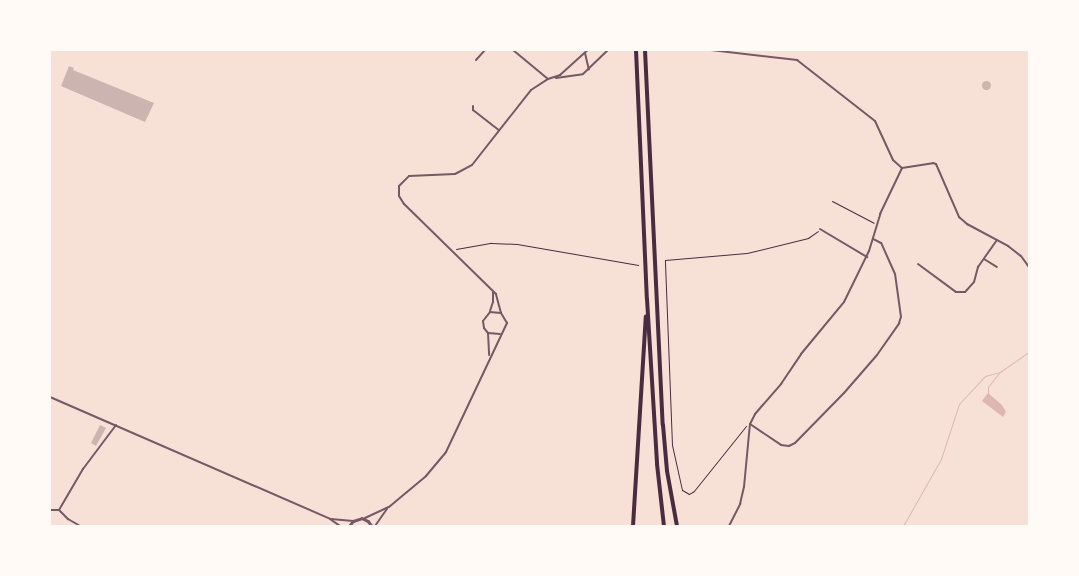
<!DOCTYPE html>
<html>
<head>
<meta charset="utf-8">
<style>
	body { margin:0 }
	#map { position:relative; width:1079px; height:576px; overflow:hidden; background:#f7e1d7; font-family:Manrope,sans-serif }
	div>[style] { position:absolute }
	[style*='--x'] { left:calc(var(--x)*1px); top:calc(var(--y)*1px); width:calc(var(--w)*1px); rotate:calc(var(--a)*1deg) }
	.water>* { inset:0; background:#dcb8b0 }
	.stream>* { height:1px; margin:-0.5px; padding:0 0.5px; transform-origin:0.5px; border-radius:0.5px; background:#dcb8b0 }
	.building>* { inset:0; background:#ccb4b1 }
	.round { border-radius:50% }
	.path>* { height:1px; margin:-0.5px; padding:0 0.5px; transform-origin:0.5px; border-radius:0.5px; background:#4a2c40 }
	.minor>* { height:2px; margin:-1px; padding:0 1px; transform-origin:1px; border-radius:1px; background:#755966 }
	.tertiary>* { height:2.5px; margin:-1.25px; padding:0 1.25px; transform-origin:1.25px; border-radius:1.25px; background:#755966 }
	.motorway>* { height:4px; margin:-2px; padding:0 2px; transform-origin:2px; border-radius:2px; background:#4a2c40 }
	span { translate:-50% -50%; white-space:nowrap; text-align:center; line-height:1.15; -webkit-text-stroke:5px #fffaf5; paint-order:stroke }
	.frame { position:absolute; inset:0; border:51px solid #fffaf5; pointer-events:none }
</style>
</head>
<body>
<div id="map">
	<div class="water">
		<div style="clip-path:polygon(988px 393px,1002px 405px,1006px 412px,1003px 417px,982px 401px)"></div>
	</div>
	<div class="stream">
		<div style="--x:988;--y:393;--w:6;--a:-90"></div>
		<div style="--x:988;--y:387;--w:18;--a:-52"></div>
		<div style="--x:903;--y:526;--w:77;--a:-60.4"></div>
		<div style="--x:941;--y:459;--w:58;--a:-71.9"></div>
		<div style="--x:959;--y:404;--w:38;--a:-47"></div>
		<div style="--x:985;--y:376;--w:16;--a:-15"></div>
		<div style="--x:1000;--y:372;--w:35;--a:-35"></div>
	</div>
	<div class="building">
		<div style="clip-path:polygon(69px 66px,74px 68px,73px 70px,154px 103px,145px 122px,61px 86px)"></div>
		<div class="round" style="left:981.5px;top:80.5px;width:9px;height:9px"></div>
		<div style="clip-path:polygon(100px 425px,106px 428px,96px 446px,91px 443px)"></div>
	</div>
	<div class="path">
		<div style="--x:832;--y:201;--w:47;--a:27.6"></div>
		<div style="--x:456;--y:249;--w:36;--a:-10"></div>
		<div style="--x:491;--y:243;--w:26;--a:2"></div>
		<div style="--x:517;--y:244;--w:123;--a:9.8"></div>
		<div style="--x:746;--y:426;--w:83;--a:128.7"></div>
		<div style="--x:694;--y:491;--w:6;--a:149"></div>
		<div style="--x:689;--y:494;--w:8;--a:-150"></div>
		<div style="--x:682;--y:490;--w:46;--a:-102.5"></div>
		<div style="--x:672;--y:445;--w:185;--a:-92.2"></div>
		<div style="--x:665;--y:260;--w:82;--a:-4.9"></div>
		<div style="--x:747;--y:253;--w:63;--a:-13.8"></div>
		<div style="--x:808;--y:238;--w:12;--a:-35"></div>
	</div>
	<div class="minor">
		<div style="--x:513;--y:50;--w:45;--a:39.6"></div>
		<div style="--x:711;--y:50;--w:87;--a:6.6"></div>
		<div style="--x:797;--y:60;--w:99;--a:38"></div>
		<div style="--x:875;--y:121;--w:43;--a:65.2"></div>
		<div style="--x:893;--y:160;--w:12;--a:42"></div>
		<div style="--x:585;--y:53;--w:17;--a:77"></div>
		<div style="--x:476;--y:60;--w:13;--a:-48"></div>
		<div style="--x:556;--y:78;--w:27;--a:-8"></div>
		<div style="--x:583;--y:74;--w:35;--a:-44"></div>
		<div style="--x:473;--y:106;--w:4;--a:90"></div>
		<div style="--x:473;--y:110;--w:33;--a:38"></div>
		<div style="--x:902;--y:168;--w:31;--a:-9"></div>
		<div style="--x:933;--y:163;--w:3;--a:18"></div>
		<div style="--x:936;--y:164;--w:58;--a:66.5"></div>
		<div style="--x:959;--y:217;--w:11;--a:41"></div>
		<div style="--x:967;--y:224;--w:47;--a:28.2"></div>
		<div style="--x:1008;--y:246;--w:16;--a:38"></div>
		<div style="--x:1021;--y:256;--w:14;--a:54"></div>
		<div style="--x:820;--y:229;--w:55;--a:30.8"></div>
		<div style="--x:984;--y:259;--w:15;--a:32"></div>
		<div style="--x:918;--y:264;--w:47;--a:36.4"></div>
		<div style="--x:956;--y:292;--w:9;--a:0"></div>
		<div style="--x:965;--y:292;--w:13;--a:-48"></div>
		<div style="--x:974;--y:282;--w:16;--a:-75"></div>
		<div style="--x:978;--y:267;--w:33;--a:-55"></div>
		<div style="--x:490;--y:311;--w:9;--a:-72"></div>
		<div style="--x:493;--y:302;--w:10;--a:-90"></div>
		<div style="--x:488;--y:333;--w:22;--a:87"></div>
		<div style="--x:500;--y:334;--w:12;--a:-175"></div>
		<div style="--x:488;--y:333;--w:6;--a:-129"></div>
		<div style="--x:484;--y:328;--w:7;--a:-98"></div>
		<div style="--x:483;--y:321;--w:11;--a:-52"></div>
		<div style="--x:490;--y:312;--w:11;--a:5"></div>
		<div style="--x:50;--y:397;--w:305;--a:23.5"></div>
		<div style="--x:330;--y:519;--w:12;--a:35"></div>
		<div style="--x:750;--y:424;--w:37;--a:34"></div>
		<div style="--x:781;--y:445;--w:8;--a:7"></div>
		<div style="--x:789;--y:446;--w:7;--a:-27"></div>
		<div style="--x:795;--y:443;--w:70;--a:-45.6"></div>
		<div style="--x:844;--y:393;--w:50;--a:-49"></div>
		<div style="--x:877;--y:355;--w:39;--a:-55"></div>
		<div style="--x:899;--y:323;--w:6;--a:-72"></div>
		<div style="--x:901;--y:317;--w:43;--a:-97.9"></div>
		<div style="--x:895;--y:274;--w:34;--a:-114"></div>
		<div style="--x:881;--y:243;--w:9;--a:-153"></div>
		<div style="--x:50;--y:510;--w:9;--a:0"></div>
		<div style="--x:59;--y:510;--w:13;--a:45"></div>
		<div style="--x:68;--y:519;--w:14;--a:30"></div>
		<div style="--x:59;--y:510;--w:48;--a:-59.7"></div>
		<div style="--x:83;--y:469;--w:55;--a:-53.1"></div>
		<div style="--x:365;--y:518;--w:26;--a:-25"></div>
		<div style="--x:389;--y:507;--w:23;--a:-40"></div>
		<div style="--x:407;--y:492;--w:25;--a:-40"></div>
		<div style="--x:426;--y:476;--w:31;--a:-50"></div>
		<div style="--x:446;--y:452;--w:143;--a:-64.7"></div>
		<div style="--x:507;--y:323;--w:12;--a:-121"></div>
		<div style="--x:501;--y:313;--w:20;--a:-105"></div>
		<div style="--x:496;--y:294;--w:129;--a:-135.6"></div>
		<div style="--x:404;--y:204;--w:9;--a:-122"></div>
		<div style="--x:399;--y:196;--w:10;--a:-90"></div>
		<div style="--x:399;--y:186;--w:14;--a:-45"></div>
		<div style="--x:409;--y:176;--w:46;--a:-2.5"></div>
		<div style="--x:455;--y:174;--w:19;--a:-28"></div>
		<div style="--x:472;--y:165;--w:95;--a:-51.8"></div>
		<div style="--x:531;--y:90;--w:20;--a:-33"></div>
		<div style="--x:548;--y:79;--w:13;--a:-18"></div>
		<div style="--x:560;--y:75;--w:38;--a:-42"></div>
		<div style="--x:331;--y:519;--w:22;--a:5"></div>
		<div style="--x:375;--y:526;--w:21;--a:-55"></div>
		<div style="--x:729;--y:526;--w:25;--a:-63"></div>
		<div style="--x:740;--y:504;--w:17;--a:-77"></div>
		<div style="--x:744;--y:487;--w:63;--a:-84.6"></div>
		<div style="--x:750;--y:424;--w:11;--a:-63"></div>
		<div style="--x:755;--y:414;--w:40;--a:-49"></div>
		<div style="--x:781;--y:384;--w:36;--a:-56"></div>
		<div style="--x:801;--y:354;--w:67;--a:-50.4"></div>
		<div style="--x:844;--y:302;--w:57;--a:-63.9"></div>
		<div style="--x:869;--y:251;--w:39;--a:-73"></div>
		<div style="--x:880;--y:214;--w:51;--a:-64.4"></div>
	</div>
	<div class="tertiary">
		<div style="--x:349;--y:526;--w:6;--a:-51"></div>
		<div style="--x:353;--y:521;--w:9;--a:-18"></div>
		<div style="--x:362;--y:518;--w:7;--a:27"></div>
		<div style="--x:368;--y:521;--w:6;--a:51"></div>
	</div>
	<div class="motorway">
		<div style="--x:636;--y:50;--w:249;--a:87.5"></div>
		<div style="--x:647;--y:299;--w:165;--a:86.5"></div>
		<div style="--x:657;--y:464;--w:62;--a:83.6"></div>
		<div style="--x:645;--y:50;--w:375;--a:87.3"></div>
		<div style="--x:663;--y:425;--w:46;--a:85"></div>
		<div style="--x:667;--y:471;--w:56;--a:79.7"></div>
		<div style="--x:633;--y:526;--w:210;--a:-86.5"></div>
	</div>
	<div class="frame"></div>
</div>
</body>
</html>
